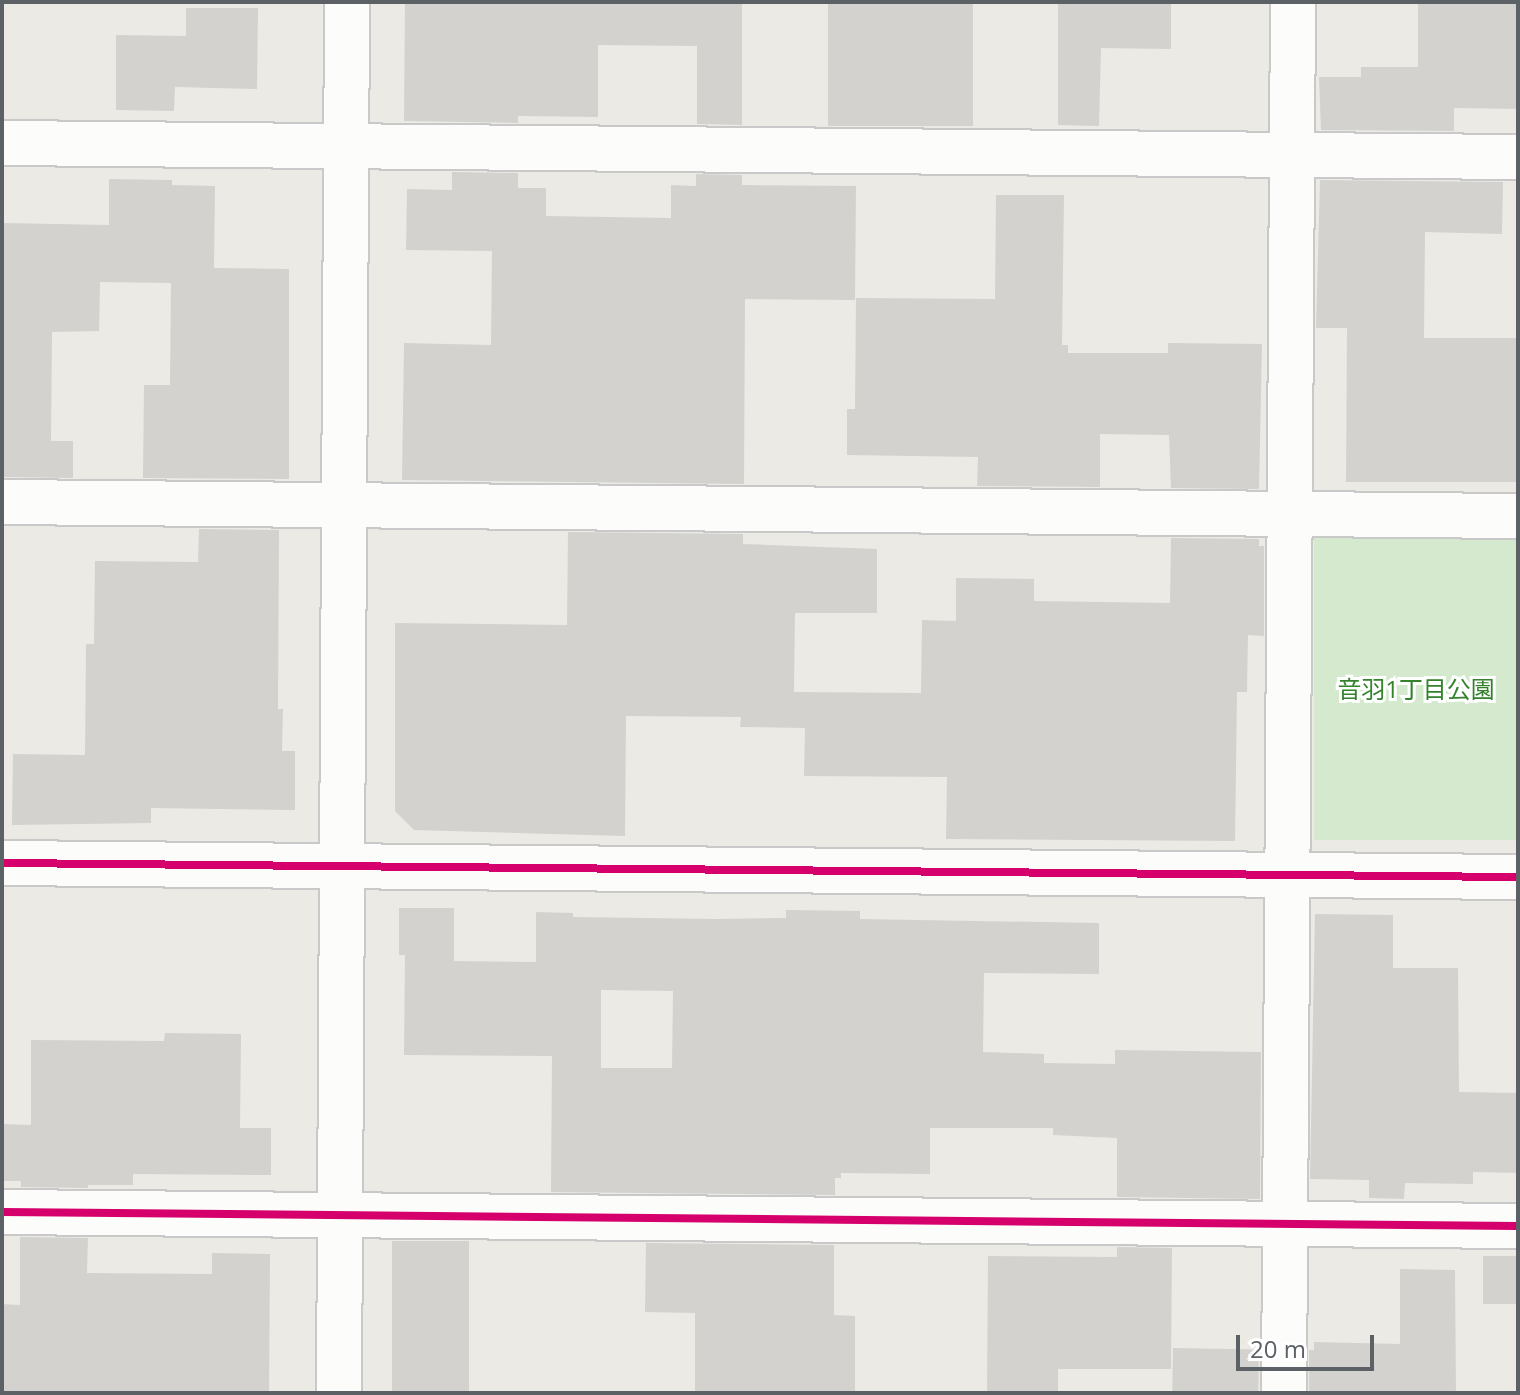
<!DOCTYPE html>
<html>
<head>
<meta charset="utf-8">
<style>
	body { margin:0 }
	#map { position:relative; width:1520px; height:1395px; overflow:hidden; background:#eceae5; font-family:"Open Sans","Noto Sans JP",sans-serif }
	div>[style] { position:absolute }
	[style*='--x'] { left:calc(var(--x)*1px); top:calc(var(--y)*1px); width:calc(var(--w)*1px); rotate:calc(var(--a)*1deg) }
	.green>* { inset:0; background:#d5e9ce; transform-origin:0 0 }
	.building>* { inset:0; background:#d3d2cf; transform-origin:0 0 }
	.roads { filter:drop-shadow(2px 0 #c8c9c8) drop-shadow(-2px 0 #c8c9c8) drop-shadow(0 2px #c8c9c8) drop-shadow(0 -2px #c8c9c8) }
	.street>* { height:44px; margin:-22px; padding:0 22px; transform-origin:22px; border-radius:22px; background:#fcfcfb }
	.cycleway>* { height:8px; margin:-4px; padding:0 4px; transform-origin:4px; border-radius:4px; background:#d6006c }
	span { translate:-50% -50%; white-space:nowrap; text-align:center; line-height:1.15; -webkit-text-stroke:6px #fff; paint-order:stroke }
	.park-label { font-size:24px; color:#34832c }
	.frame { position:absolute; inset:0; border:4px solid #5b6165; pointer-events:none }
	.scale { position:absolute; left:1236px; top:1335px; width:138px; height:36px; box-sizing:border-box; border:4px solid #5b6165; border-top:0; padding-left:10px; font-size:24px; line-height:28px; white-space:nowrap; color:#5b6165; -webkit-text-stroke:6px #fff; paint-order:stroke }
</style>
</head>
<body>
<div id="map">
	<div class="green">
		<div style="left:1518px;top:537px;width:303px;height:204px;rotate:90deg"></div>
	</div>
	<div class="building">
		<div style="clip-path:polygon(405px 2px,742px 2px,742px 125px,697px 124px,697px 46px,598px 45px,598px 117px,518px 116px,518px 123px,404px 121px)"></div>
		<div style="left:828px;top:2px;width:145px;height:124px"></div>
		<div style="clip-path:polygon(1058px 2px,1171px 2px,1171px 49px,1101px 48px,1099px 126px,1058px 125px)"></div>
		<div style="clip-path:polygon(1418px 2px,1518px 2px,1518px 109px,1454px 108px,1454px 131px,1321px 130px,1319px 77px,1361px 77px,1361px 67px,1418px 67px)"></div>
		<div style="clip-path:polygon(186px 8px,258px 8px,257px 89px,175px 87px,174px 111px,116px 110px,116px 35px,186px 36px)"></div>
		<div style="clip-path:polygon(452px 172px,518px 173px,518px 188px,546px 188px,546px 216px,671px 218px,671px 185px,696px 186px,696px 174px,742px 175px,742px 185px,856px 186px,855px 300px,745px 299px,744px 484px,402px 480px,404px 343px,491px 345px,492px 251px,406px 250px,407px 189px,452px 190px)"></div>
		<div style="clip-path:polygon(109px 179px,172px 180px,172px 185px,215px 186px,214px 268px,289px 269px,289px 479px,143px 478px,144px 385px,170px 385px,171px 283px,100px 282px,99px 331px,52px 332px,51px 441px,73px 441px,73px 478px,4px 477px,2px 223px,109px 225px)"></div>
		<div style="clip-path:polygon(1320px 180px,1503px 182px,1502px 234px,1425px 232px,1424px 338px,1518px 338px,1518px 482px,1346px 482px,1347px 328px,1316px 328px)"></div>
		<div style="clip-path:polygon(996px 195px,1064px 195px,1062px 345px,1068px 345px,1068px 353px,1168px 353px,1168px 343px,1262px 344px,1259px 489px,1171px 488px,1169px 435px,1100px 434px,1100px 487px,977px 486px,978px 457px,847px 455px,847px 409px,855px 409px,856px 298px,995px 299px)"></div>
		<div style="clip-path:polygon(199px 529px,279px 530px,278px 709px,283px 709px,282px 751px,295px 751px,295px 810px,151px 808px,151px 823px,12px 825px,13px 754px,85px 755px,86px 644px,94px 644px,95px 561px,198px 562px)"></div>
		<div style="clip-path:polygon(568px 532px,743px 534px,743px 544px,877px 549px,877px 613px,795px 613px,794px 692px,921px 693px,922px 620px,956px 621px,956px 578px,1034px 579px,1034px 601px,1170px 603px,1171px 538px,1259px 539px,1259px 546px,1264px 546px,1264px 636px,1248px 635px,1247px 692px,1237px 692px,1235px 841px,946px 839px,947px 777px,804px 776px,805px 728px,740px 727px,741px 717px,626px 716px,625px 836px,414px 830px,395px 811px,395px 623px,567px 625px)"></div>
		<div style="clip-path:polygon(evenodd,399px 908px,454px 908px,454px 961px,536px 962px,536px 912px,573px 913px,573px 917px,716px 919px,786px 918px,786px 910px,860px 911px,860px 919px,1099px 923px,1099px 974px,984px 973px,983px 1052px,1044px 1054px,1044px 1063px,1115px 1064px,1115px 1050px,1261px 1052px,1260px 1199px,1117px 1197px,1117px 1138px,1053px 1135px,1053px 1128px,930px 1128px,930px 1174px,841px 1173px,841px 1178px,835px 1178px,835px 1195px,551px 1192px,552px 1056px,404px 1055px,405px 955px,399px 955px,399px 908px,601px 990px,673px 991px,672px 1068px,601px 1068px,601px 990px)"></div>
		<div style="clip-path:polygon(1315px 914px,1393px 915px,1393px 968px,1458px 968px,1459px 1092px,1518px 1093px,1518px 1173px,1473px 1172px,1473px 1184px,1405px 1183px,1404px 1199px,1369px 1198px,1369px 1180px,1310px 1179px)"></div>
		<div style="clip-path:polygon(165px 1033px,241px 1034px,240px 1128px,271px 1128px,271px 1175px,133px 1174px,133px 1185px,88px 1185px,88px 1188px,21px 1187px,21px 1181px,2px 1181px,2px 1124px,31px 1125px,31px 1040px,164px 1041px)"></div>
		<div style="clip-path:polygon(20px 1237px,88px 1238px,87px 1273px,212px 1274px,212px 1253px,270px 1254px,269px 1393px,2px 1393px,2px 1304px,20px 1305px)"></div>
		<div style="left:392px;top:1241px;width:77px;height:152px"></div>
		<div style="clip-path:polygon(646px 1243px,834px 1245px,834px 1315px,855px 1316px,855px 1393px,695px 1393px,695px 1313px,645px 1312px)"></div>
		<div style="clip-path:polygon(1117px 1247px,1172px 1248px,1171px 1369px,1058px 1369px,1058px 1393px,987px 1393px,988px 1256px,1117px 1257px)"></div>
		<div style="left:1483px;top:1256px;width:35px;height:48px"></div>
		<div style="clip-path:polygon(1400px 1269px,1455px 1270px,1456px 1393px,1309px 1393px,1309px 1350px,1314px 1350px,1314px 1342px,1400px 1344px)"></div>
		<div style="left:1173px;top:1348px;width:86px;height:45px;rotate:1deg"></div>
	</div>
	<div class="roads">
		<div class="street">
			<div style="--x:2;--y:143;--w:1516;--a:0.53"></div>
			<div style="--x:2;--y:502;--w:1516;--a:0.53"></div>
			<div style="--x:2;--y:863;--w:1516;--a:0.53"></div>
			<div style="--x:2;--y:1212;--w:1516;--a:0.53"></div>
			<div style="--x:339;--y:1393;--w:1391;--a:-89.67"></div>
			<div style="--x:1284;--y:1393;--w:1391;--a:-89.63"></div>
		</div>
	</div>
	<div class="cycleway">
		<div style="--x:2;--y:863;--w:1516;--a:0.53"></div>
		<div style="--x:2;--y:1212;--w:1516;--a:0.53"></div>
	</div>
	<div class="park-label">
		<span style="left:1416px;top:689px">音羽1丁目公園</span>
	</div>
	<div class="frame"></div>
	<div class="scale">20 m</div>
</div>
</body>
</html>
